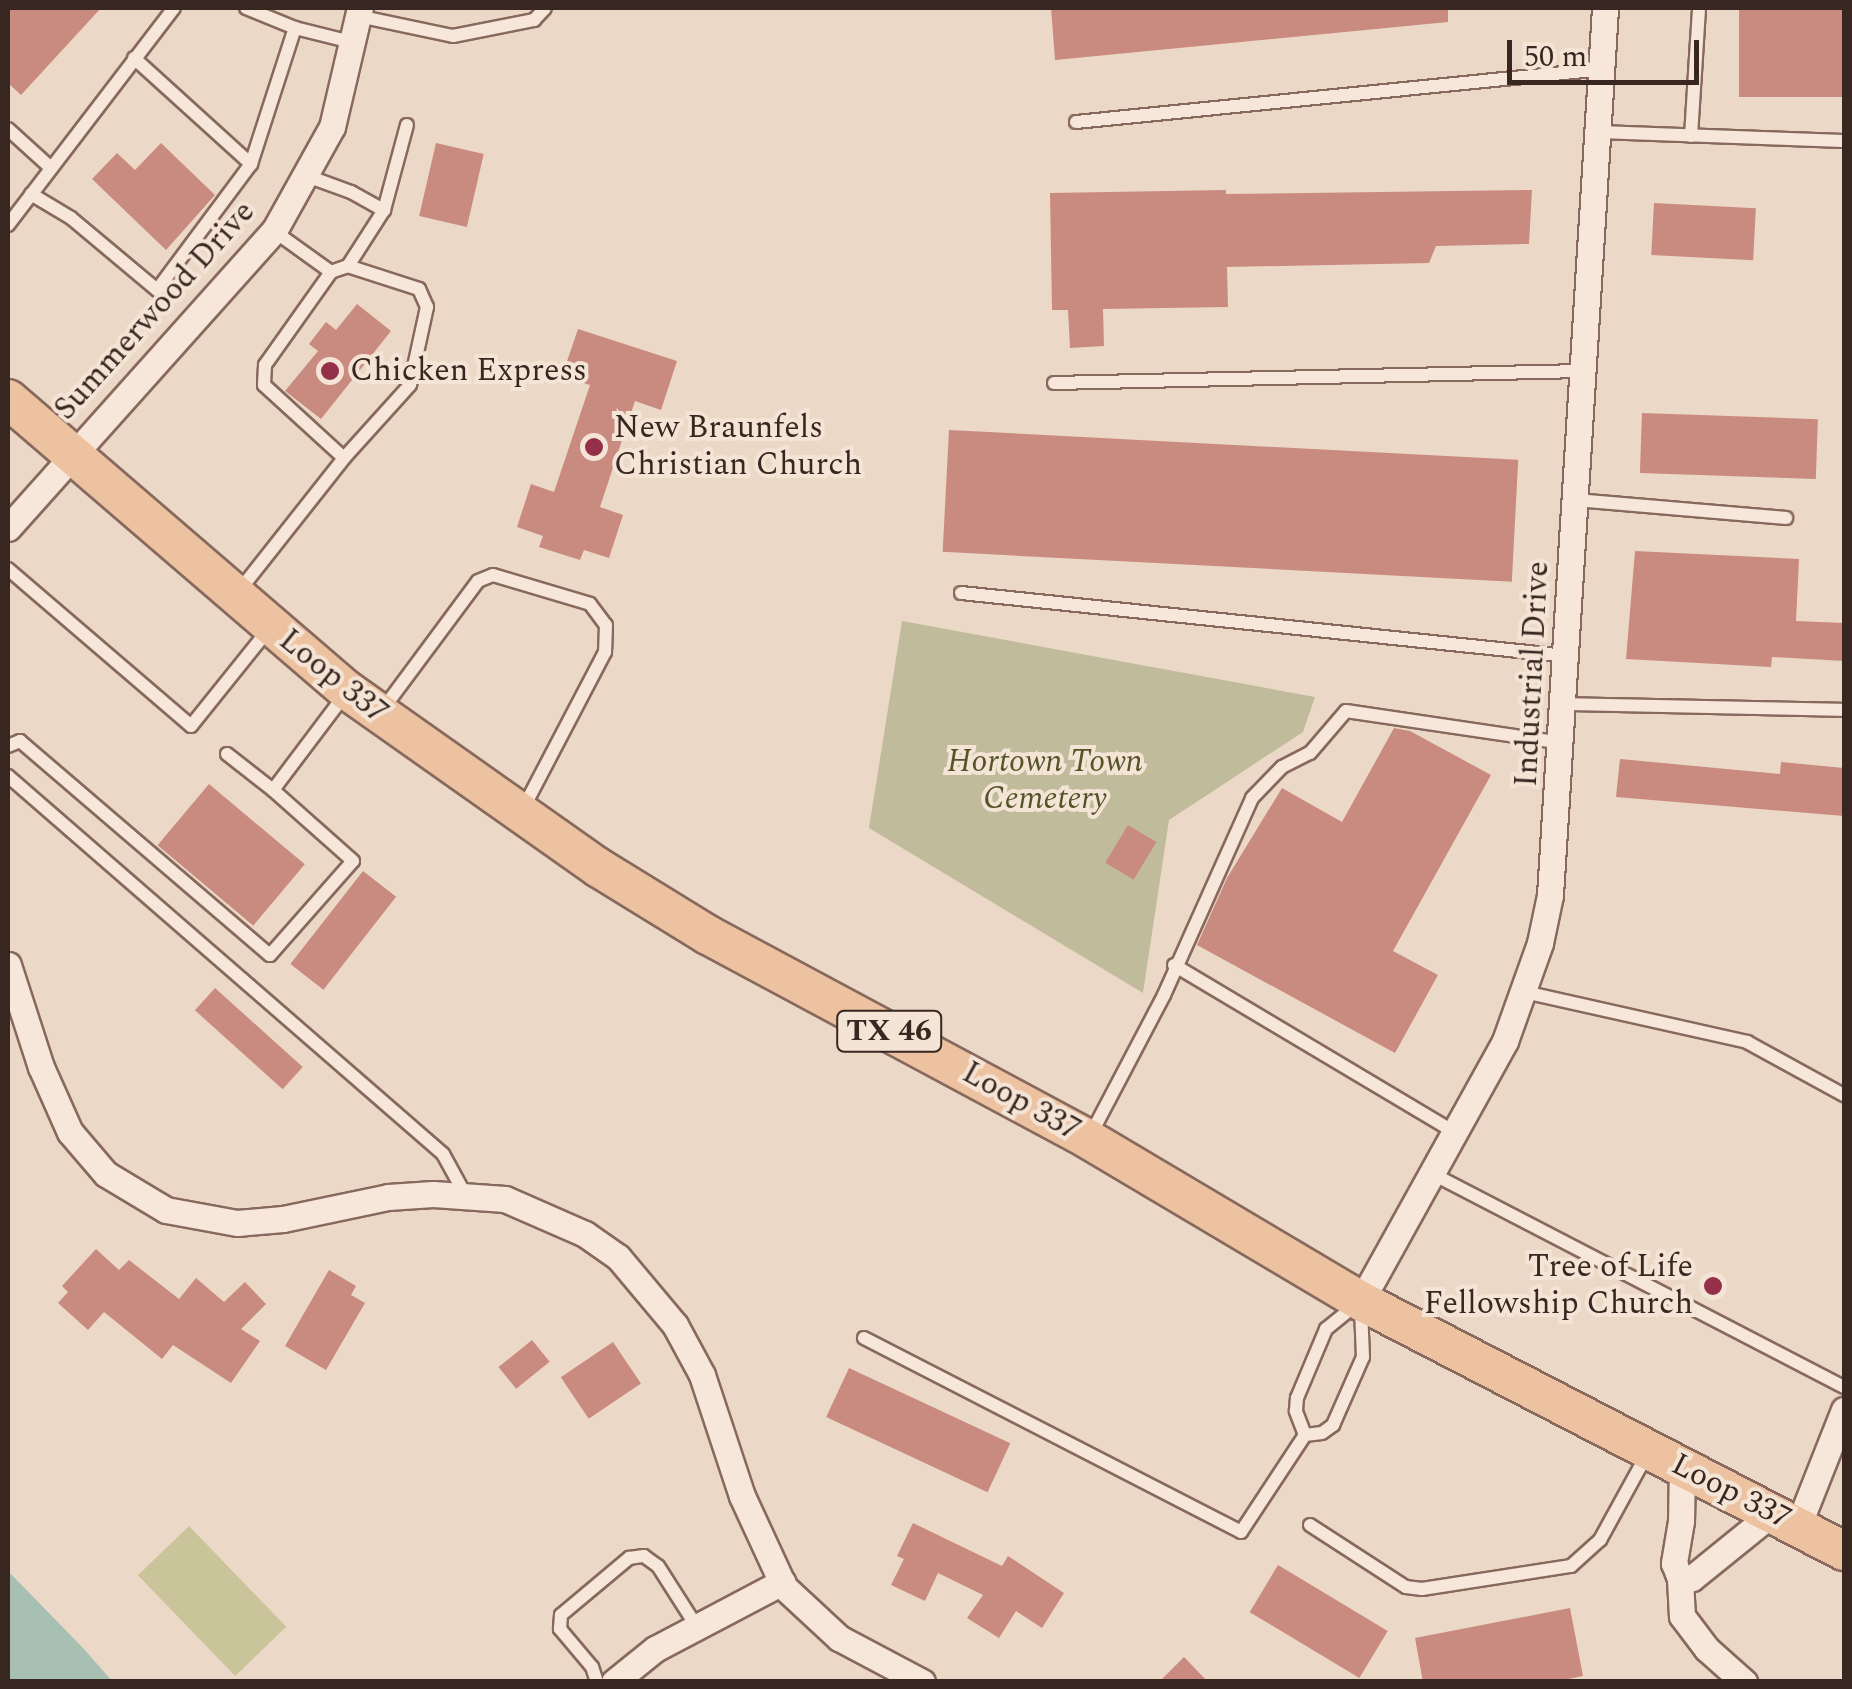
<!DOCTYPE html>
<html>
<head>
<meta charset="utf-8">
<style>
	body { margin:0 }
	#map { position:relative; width:1852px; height:1689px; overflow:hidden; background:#ecd8c7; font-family:Spectral,serif }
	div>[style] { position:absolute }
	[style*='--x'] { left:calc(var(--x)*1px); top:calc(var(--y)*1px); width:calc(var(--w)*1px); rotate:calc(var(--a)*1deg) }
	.green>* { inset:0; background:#cac49b; transform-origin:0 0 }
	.cemetery>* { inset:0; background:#c0bb9a }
	.water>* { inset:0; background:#a8c0b3 }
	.building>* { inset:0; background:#c98b7f; transform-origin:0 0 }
	.roads { filter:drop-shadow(2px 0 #87695d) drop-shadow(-2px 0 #87695d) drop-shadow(0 2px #87695d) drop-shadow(0 -2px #87695d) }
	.service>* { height:12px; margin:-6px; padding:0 6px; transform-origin:6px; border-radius:6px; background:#f7e7da }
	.minor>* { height:25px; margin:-12.5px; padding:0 12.5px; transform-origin:12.5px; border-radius:12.5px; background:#f7e7da }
	.primary>* { height:38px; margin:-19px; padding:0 19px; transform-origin:19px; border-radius:19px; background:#edc2a1 }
	.dots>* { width:28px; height:28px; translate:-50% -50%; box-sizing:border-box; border:5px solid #f4e4d6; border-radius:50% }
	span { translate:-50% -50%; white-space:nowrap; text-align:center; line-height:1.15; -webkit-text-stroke:8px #f4e4d6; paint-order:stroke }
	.shield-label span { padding:2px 8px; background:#f4e4d6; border:2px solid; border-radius:8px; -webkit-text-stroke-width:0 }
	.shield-label { font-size:30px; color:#382620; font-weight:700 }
	.street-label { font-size:32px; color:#382620 }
	.poi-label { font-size:32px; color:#382620 }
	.left { translate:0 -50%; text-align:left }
	.right { translate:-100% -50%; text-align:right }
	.park-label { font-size:32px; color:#545428; font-style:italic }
	.frame { position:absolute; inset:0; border:10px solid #382620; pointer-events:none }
	.scale { position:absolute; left:1507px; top:40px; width:192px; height:45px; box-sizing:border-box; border:5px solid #382620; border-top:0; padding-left:12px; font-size:30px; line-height:35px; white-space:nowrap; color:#382620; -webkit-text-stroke:8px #f4e4d6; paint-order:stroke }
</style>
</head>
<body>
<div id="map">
	<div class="green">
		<div style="left:189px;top:1526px;width:140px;height:71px;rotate:46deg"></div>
	</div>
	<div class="cemetery">
		<div style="clip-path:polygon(902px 621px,1315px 697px,1303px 732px,1169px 820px,1143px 993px,869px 828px)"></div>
	</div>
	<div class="water">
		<div style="clip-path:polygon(8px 1571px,84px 1649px,112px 1681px,8px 1681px)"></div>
	</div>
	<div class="building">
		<div style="clip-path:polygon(8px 8px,101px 8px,21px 95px,8px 83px)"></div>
		<div style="clip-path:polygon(1051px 8px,1448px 8px,1448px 22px,1055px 60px)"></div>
		<div style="left:1739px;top:8px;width:105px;height:89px"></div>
		<div style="clip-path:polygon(161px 143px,215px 195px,166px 250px,92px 179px,117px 153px,135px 170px)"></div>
		<div style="left:436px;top:143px;width:49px;height:75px;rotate:13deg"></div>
		<div style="clip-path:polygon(1226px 190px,1226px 194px,1532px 190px,1529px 244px,1436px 246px,1429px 263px,1227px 267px,1228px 307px,1103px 309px,1104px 346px,1070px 348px,1068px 310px,1052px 310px,1050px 193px)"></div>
		<div style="left:1654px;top:203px;width:102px;height:52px;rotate:3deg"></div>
		<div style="clip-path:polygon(357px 304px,391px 331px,321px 419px,285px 391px,318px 351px,309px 344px,326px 322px,336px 330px)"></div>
		<div style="clip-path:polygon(578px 329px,677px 361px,661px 410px,635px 401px,600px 507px,623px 515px,609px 558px,584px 550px,580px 560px,539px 547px,543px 536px,517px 527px,531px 484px,554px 492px,590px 385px,562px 376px)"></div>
		<div style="left:1642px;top:413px;width:176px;height:60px;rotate:2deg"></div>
		<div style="left:949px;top:430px;width:570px;height:122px;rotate:3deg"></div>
		<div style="clip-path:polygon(1635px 551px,1799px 559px,1796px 621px,1844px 623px,1844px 661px,1772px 657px,1771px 667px,1626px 659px)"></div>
		<div style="clip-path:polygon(1394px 728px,1410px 731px,1491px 775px,1393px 951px,1438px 975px,1395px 1053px,1197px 945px,1227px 878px,1282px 788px,1342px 822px)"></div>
		<div style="clip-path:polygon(1620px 759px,1780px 774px,1781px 762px,1844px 768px,1844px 816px,1616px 797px)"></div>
		<div style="left:209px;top:784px;width:125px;height:80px;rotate:40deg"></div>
		<div style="left:1128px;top:825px;width:33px;height:44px;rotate:31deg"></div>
		<div style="left:363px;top:871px;width:42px;height:118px;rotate:38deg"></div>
		<div style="left:215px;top:988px;width:118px;height:30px;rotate:42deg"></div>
		<div style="clip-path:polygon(96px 1249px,119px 1270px,129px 1260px,179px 1299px,196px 1278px,224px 1302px,245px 1282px,266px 1304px,241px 1329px,260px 1341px,231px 1383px,173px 1345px,162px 1359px,104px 1312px,88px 1330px,58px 1303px,68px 1292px,62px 1286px)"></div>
		<div style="clip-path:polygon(329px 1270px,356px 1286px,351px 1295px,365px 1303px,326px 1370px,285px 1346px)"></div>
		<div style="left:532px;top:1340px;width:28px;height:43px;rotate:51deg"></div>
		<div style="left:613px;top:1342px;width:50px;height:63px;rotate:56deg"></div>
		<div style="left:849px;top:1368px;width:178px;height:54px;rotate:25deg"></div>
		<div style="clip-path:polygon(913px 1523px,1002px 1566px,1008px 1556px,1064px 1593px,1042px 1628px,1016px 1611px,999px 1638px,967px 1618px,983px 1595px,938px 1573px,925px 1601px,891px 1585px,904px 1559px,897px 1556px)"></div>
		<div style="left:1278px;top:1565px;width:128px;height:55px;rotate:31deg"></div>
		<div style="clip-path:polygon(1570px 1608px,1583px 1676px,1554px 1682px,1423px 1682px,1415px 1638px)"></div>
		<div style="clip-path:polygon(1184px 1657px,1208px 1682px,1159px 1682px)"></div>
	</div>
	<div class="roads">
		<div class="service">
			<div style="--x:246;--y:8;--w:53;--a:22.2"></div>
			<div style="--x:295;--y:28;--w:58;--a:14"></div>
			<div style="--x:358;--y:16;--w:97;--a:11.9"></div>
			<div style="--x:453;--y:36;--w:83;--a:-11.2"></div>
			<div style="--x:534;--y:20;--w:16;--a:-47"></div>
			<div style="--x:134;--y:58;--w:158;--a:42.2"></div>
			<div style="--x:1076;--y:122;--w:530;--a:-5.74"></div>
			<div style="--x:8;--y:129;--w:58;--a:42.2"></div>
			<div style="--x:1599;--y:132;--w:245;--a:2.1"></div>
			<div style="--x:1691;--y:136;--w:128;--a:-86.4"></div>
			<div style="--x:307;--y:176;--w:47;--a:20"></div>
			<div style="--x:351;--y:192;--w:38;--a:29"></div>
			<div style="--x:31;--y:194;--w:47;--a:31"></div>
			<div style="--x:71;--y:218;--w:112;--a:39.9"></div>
			<div style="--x:157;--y:290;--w:157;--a:-53.3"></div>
			<div style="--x:251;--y:164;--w:143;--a:-72.1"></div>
			<div style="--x:8;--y:225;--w:273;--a:-52.6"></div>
			<div style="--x:274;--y:231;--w:70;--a:35.7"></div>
			<div style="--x:348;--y:266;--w:67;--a:-57.3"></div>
			<div style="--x:384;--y:210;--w:88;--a:-74.9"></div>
			<div style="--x:1054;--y:383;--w:530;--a:-1.3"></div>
			<div style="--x:1576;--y:500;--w:211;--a:4.9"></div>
			<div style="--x:8;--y:569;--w:241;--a:40.6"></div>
			<div style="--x:191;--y:726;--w:124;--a:-51.2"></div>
			<div style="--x:239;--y:591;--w:169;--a:-51.7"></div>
			<div style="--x:344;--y:458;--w:98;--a:-47.9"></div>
			<div style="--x:410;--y:385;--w:80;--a:-77.7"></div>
			<div style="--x:427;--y:307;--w:20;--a:-114"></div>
			<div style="--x:419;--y:289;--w:75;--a:-162.1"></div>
			<div style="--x:348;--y:266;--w:18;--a:161"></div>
			<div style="--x:331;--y:272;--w:114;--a:125.4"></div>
			<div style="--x:265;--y:365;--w:20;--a:93"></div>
			<div style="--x:264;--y:385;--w:108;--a:42.4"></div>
			<div style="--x:961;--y:593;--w:609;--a:5.94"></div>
			<div style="--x:1564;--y:704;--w:280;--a:1.2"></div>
			<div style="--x:383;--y:709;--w:159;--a:-53.4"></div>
			<div style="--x:478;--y:581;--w:16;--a:-22"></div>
			<div style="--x:493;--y:575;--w:101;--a:16.6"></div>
			<div style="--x:590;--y:604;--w:26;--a:53"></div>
			<div style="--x:606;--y:625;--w:27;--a:92"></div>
			<div style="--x:605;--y:652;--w:175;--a:117.6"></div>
			<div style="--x:8;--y:746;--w:13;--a:-23"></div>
			<div style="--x:20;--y:741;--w:329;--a:40.6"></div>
			<div style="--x:270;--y:955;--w:125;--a:-48.6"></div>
			<div style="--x:353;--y:861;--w:107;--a:-138.4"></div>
			<div style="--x:227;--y:754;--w:58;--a:38"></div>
			<div style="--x:273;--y:790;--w:121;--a:-53"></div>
			<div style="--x:8;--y:776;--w:576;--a:40.99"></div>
			<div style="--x:443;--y:1154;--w:48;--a:61.3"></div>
			<div style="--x:1174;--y:965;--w:326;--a:30.8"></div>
			<div style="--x:1524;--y:992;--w:229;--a:12.6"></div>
			<div style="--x:1747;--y:1042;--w:111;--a:28.7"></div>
			<div style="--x:1090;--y:1136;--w:159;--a:-62.3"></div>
			<div style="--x:1164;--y:995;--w:216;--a:-65.9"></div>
			<div style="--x:1252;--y:798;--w:43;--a:-45.9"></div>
			<div style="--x:1282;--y:767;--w:31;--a:-27"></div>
			<div style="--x:1310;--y:753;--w:55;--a:-49.4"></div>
			<div style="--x:1346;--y:711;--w:218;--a:8.4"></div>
			<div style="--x:1431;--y:1173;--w:465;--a:27.4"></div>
			<div style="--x:864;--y:1338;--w:424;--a:27.2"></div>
			<div style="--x:1241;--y:1532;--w:116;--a:-56.6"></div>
			<div style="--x:1305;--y:1435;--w:17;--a:-7"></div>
			<div style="--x:1322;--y:1433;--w:14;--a:-36"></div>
			<div style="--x:1333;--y:1425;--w:74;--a:-66.2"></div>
			<div style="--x:1363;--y:1357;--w:48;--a:-92.4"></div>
			<div style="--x:1305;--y:1435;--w:26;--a:-111"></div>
			<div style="--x:1296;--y:1411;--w:13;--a:-86"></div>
			<div style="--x:1297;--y:1398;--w:75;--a:-67.2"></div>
			<div style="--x:1326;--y:1329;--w:38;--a:-39"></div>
			<div style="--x:1310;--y:1525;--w:114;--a:32.9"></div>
			<div style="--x:1406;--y:1587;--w:16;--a:7"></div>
			<div style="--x:1422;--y:1589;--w:151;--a:-8.8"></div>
			<div style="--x:1571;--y:1566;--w:39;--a:-42"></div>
			<div style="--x:1600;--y:1540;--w:98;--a:-61.3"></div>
			<div style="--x:597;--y:1682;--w:16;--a:-108"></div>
			<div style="--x:592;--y:1667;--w:50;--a:-130.1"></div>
			<div style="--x:560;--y:1629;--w:14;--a:-86"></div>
			<div style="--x:561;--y:1615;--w:89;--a:-40"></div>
			<div style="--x:629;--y:1558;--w:15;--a:-8"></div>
			<div style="--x:644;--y:1556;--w:17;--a:36"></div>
			<div style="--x:658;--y:1566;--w:72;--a:57.4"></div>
		</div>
		<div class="minor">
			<div style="--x:8;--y:528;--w:399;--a:-48.2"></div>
			<div style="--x:274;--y:231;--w:119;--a:-60.9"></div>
			<div style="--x:332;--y:127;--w:122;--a:-76.8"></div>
			<div style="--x:8;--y:965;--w:107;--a:72.1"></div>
			<div style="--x:41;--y:1067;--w:71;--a:66"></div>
			<div style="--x:70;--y:1132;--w:55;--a:49.4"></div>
			<div style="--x:106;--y:1174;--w:70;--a:31"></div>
			<div style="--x:166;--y:1210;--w:72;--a:10.4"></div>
			<div style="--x:237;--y:1223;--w:46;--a:-5"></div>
			<div style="--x:283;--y:1219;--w:107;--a:-11.8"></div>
			<div style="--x:388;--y:1197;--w:45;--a:-3.8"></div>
			<div style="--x:433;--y:1194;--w:72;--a:4"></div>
			<div style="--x:505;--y:1199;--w:87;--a:23.6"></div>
			<div style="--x:585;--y:1234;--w:40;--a:34.9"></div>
			<div style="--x:618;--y:1257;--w:89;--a:50"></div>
			<div style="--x:675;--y:1325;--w:57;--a:61.6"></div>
			<div style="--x:702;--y:1375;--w:127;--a:71.7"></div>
			<div style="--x:742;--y:1496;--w:100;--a:65.2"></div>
			<div style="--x:784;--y:1587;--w:75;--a:42.8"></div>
			<div style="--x:839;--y:1638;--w:94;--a:27.9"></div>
			<div style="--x:1361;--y:1301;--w:297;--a:-61"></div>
			<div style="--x:1505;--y:1041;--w:104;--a:-70.3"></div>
			<div style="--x:1540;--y:943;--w:49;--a:-78.2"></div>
			<div style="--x:1550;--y:895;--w:889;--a:-86.45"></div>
			<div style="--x:1682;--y:1466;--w:55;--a:91"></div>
			<div style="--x:1681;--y:1521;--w:43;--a:99.5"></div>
			<div style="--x:1674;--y:1563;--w:17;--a:69"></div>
			<div style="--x:1680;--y:1579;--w:37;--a:87"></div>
			<div style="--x:1682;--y:1616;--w:41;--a:52.9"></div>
			<div style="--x:1707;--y:1649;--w:50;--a:41.7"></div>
			<div style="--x:1798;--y:1526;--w:125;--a:-68.4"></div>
			<div style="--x:1680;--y:1579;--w:12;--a:-5"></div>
			<div style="--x:1692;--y:1578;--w:102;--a:-39"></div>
			<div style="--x:614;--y:1682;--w:53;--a:-38.8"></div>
			<div style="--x:655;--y:1649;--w:144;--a:-27.8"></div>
		</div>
		<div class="primary">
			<div style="--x:8;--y:399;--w:448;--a:40.7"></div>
			<div style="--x:348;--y:691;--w:307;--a:35.2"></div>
			<div style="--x:599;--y:868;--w:128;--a:31.6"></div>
			<div style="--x:708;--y:935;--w:431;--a:28.2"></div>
			<div style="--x:1088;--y:1139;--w:317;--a:30.7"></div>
			<div style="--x:1361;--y:1301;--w:544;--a:27.37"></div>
		</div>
	</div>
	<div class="dots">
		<div style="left:330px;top:371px;background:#94304a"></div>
		<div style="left:594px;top:447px;background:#94304a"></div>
		<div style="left:1713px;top:1286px;background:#94304a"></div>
	</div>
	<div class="shield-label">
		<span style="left:889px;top:1031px">TX 46</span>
	</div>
	<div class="street-label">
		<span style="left:155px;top:311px;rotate:-48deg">Summerwood Drive</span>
		<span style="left:1533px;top:674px;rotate:-87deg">Industrial Drive</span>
		<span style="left:333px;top:677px;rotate:39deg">Loop 337</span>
		<span style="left:1021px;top:1102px;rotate:29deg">Loop 337</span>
		<span style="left:1731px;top:1492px;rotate:27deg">Loop 337</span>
	</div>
	<div class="poi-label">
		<span class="left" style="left:350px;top:371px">Chicken Express</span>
		<span class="left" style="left:614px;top:447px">New Braunfels<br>Christian Church</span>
		<span class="right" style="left:1693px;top:1286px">Tree of Life<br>Fellowship Church</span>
	</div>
	<div class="park-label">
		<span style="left:1045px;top:781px">Hortown Town<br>Cemetery</span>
	</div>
	<div class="frame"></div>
	<div class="scale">50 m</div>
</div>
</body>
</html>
